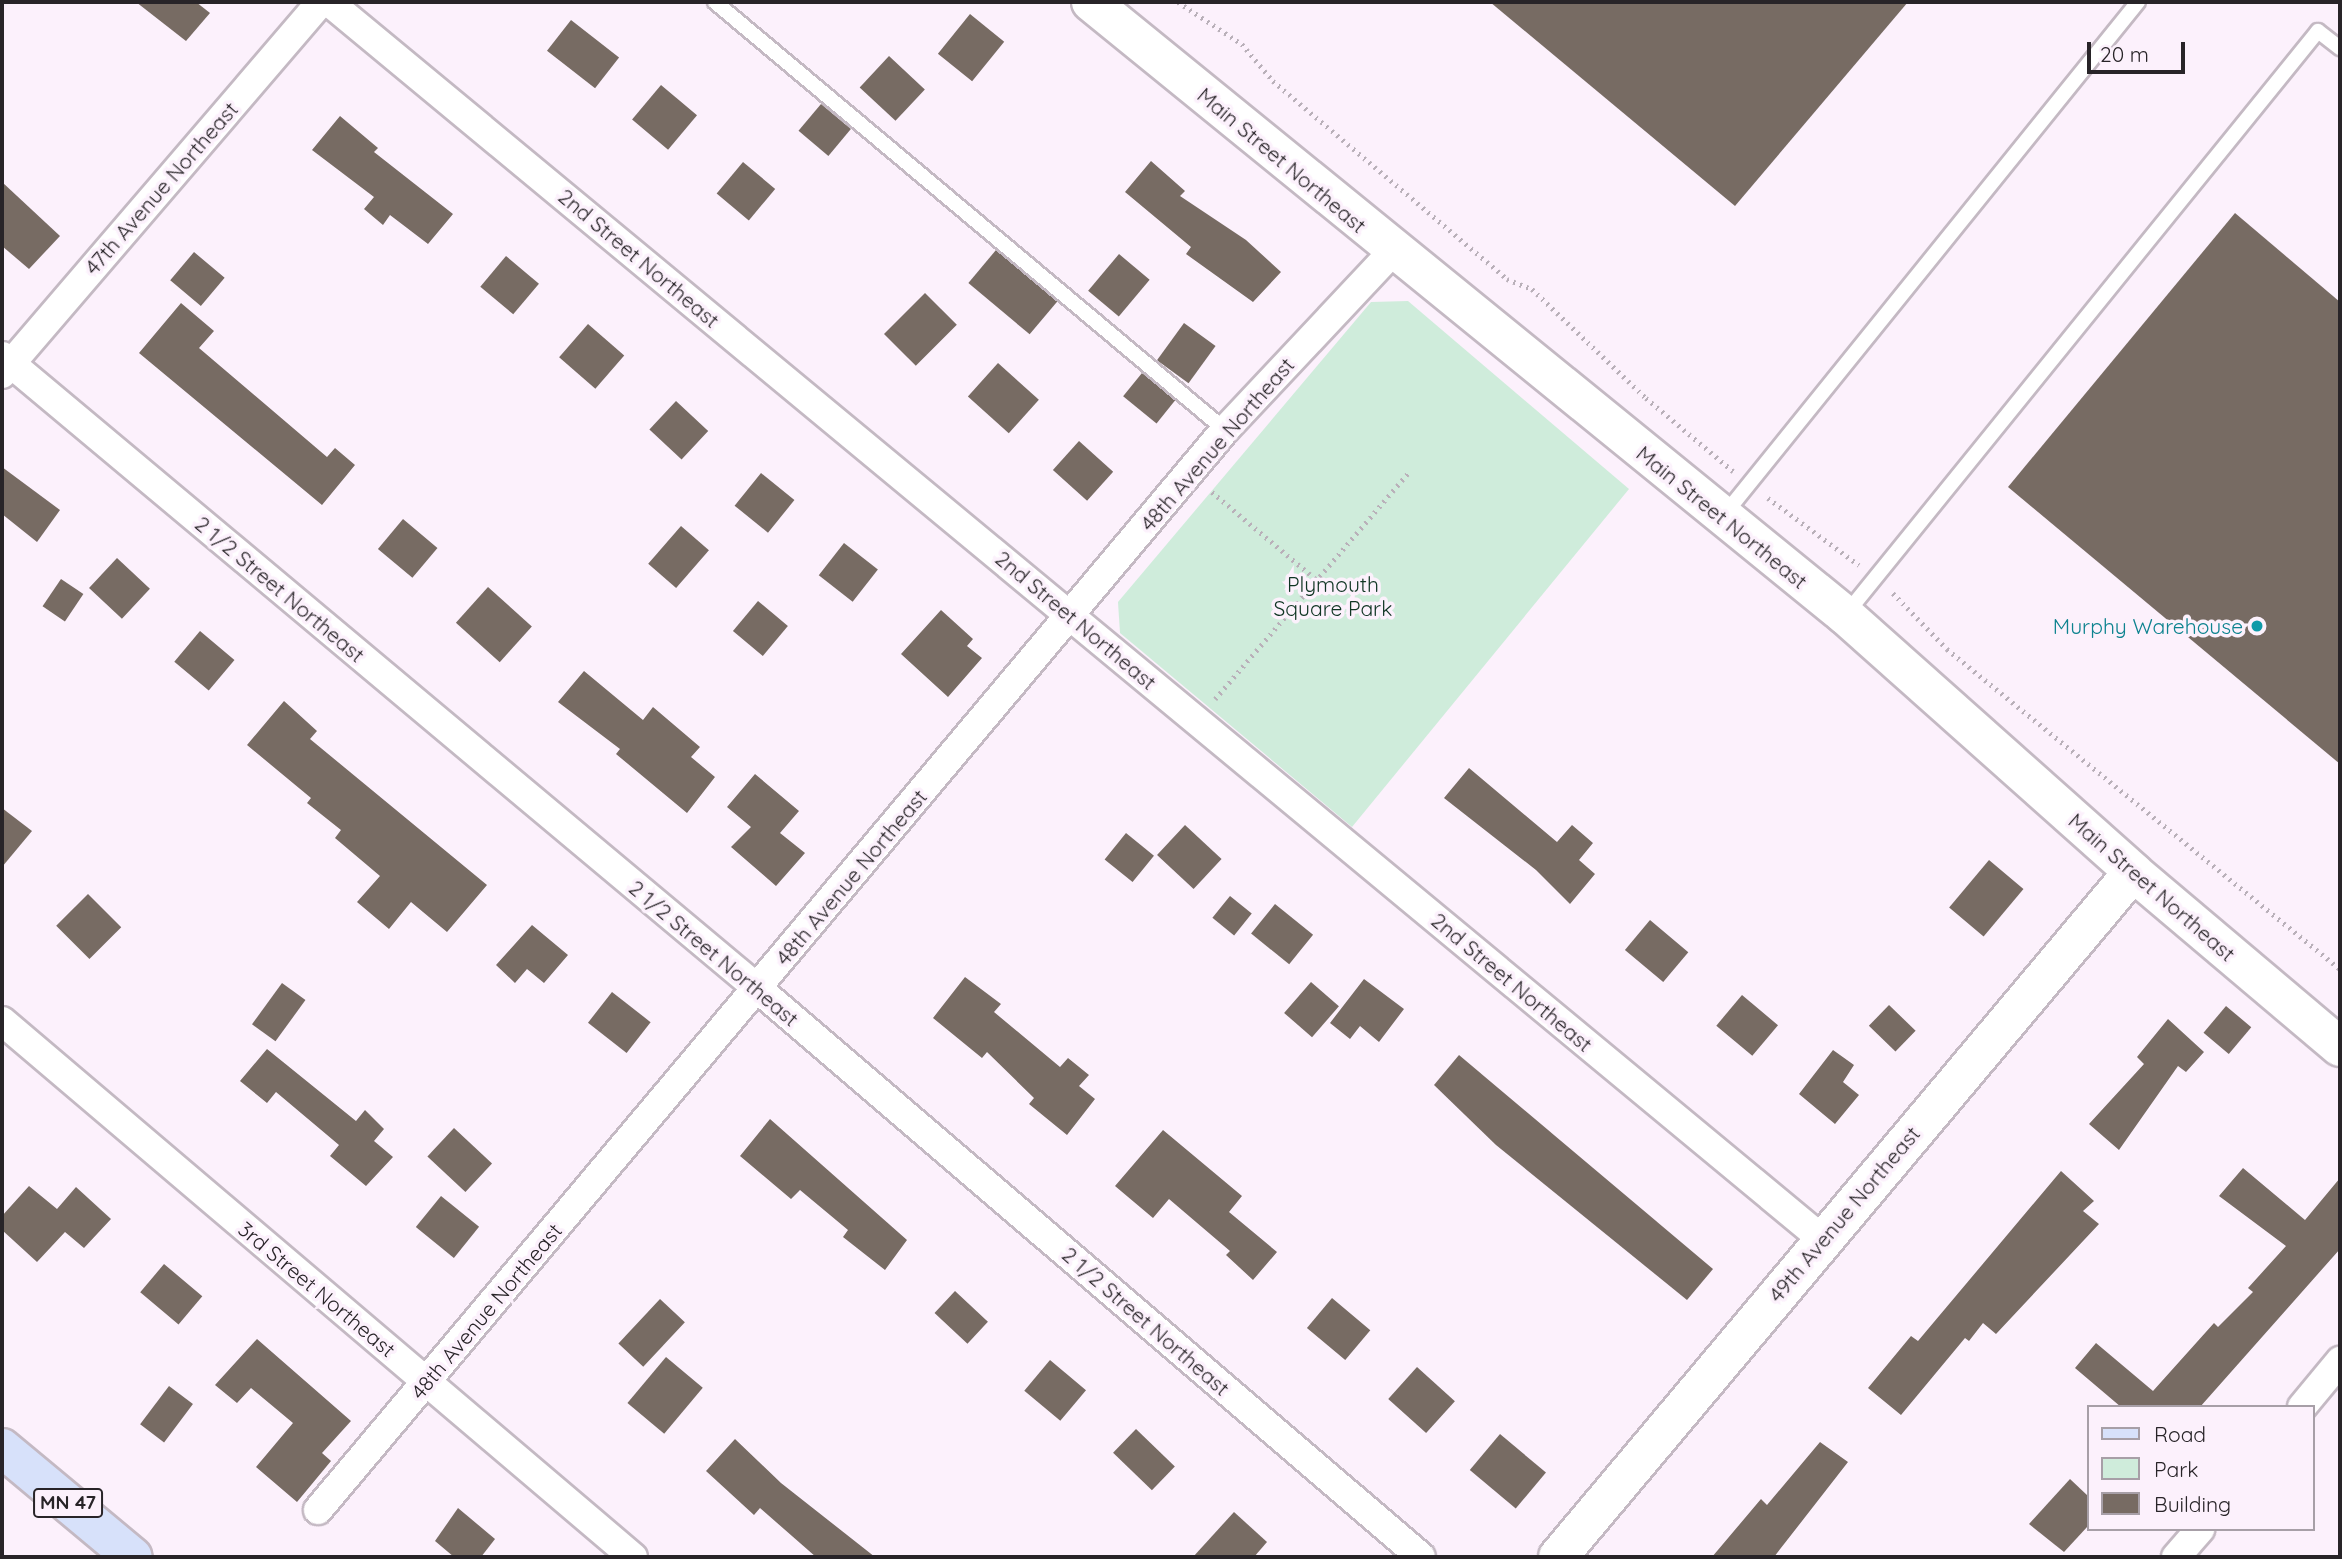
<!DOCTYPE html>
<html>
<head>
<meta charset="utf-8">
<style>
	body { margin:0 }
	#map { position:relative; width:2342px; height:1559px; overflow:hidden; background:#fcf1fc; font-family:Quicksand,sans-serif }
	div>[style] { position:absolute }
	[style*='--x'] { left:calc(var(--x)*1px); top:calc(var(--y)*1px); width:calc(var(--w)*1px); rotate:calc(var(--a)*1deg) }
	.green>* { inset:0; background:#cfecdb }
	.building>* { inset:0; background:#776b63; transform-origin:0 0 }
	.path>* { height:4.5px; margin-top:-2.25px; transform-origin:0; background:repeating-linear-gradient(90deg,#b9b0b9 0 2px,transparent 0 7px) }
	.roads { filter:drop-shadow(2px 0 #c4b9c3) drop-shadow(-2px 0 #c4b9c3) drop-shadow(0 2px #c4b9c3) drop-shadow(0 -2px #c4b9c3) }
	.lane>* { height:14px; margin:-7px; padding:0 7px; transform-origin:7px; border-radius:7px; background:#fff }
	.street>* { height:28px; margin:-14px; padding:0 14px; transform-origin:14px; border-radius:14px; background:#fff }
	.secondary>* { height:38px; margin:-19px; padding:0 19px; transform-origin:19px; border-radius:19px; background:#fff }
	.primary>* { height:38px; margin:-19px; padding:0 19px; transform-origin:19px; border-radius:19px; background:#d7e1fa }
	.dots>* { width:19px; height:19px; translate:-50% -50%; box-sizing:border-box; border:4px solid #fcf1fc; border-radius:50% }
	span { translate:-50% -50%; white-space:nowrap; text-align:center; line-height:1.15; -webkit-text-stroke:7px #fcf1fc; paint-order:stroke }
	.shield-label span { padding:2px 5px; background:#fcf1fc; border:2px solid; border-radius:5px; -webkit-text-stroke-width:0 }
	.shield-label { font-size:19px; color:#282428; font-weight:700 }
	.street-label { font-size:21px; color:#282428 }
	.park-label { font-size:21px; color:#0f3523 }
	.culture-label { font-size:21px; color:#0d838f }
	.right { translate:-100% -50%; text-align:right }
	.frame { position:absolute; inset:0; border:4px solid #282428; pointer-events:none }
	.legend { position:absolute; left:2087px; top:1405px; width:228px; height:126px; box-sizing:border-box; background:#fcf1fc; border:2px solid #a79fa7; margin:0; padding:9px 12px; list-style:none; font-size:21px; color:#282428 }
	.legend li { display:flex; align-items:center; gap:14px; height:35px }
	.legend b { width:35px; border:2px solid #a79fa7 }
	.scale { position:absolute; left:2087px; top:42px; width:98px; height:32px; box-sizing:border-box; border:4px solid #282428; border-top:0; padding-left:9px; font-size:21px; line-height:24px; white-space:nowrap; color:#282428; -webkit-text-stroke:5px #fcf1fc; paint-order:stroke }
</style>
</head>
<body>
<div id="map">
	<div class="green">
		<div style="clip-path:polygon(1408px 301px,1629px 489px,1352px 827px,1120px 633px,1118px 602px,1371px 302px)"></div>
	</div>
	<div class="building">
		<div style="clip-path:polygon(136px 2px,196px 2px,210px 13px,186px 41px)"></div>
		<div style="clip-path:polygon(1490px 2px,1908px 2px,1735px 206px)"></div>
		<div style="left:970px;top:14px;width:44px;height:51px;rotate:39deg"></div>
		<div style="left:571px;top:20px;width:61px;height:39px;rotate:38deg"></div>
		<div style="left:889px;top:56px;width:49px;height:43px;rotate:43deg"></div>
		<div style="left:661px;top:85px;width:47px;height:45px;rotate:40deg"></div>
		<div style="left:821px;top:104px;width:39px;height:35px;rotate:40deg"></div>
		<div style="clip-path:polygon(340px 116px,378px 148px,374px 152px,453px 214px,428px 244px,390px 215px,383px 225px,364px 209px,374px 197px,312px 150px)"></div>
		<div style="clip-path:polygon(1151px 161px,1185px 191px,1180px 196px,1246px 240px,1281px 272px,1253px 302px,1186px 254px,1191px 247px,1125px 192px)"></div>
		<div style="left:743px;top:162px;width:42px;height:41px;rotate:40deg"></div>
		<div style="clip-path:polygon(2px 182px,60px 236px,29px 269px,2px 246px)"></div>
		<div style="clip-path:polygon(2235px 213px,2340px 302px,2340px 764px,2008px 487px)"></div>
		<div style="left:996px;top:250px;width:80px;height:43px;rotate:40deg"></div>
		<div style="left:194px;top:252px;width:40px;height:37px;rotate:40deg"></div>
		<div style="left:1119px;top:254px;width:40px;height:48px;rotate:40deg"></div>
		<div style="left:506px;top:256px;width:43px;height:40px;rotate:40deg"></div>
		<div style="left:925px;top:293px;width:45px;height:58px;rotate:45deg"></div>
		<div style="clip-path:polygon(181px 303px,214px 331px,199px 348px,327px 457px,335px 448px,355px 465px,322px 505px,139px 353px)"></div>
		<div style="left:1184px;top:323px;width:39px;height:46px;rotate:36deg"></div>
		<div style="left:588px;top:324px;width:48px;height:44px;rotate:41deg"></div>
		<div style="left:998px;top:363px;width:55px;height:45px;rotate:42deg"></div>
		<div style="left:1142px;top:373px;width:43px;height:30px;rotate:39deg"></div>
		<div style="left:676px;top:401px;width:44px;height:39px;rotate:43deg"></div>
		<div style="left:1079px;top:441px;width:46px;height:39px;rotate:42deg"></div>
		<div style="clip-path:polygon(2px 467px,60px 510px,37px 542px,2px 514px)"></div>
		<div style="left:761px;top:473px;width:43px;height:42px;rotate:39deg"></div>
		<div style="left:403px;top:519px;width:45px;height:39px;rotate:40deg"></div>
		<div style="left:681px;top:526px;width:37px;height:50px;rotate:41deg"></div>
		<div style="left:844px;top:543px;width:43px;height:41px;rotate:38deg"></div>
		<div style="left:117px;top:558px;width:45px;height:41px;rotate:43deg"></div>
		<div style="left:61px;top:579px;width:27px;height:33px;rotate:34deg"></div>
		<div style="left:488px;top:587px;width:59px;height:48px;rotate:42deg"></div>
		<div style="left:758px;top:601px;width:39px;height:39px;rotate:40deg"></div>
		<div style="clip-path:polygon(941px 610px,973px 639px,967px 646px,982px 658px,948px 697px,901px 654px)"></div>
		<div style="left:200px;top:631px;width:45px;height:40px;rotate:40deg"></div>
		<div style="clip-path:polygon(584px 671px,643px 720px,653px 707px,700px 747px,691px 757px,715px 777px,687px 813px,616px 754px,620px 749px,558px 702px)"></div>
		<div style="clip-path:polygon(284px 701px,317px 731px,310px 739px,487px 885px,447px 932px,411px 902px,389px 929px,357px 902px,380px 876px,335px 838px,341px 830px,307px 803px,311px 798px,247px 745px)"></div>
		<div style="clip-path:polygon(1469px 768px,1557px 842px,1572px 825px,1593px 843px,1579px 860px,1595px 874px,1570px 904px,1536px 870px,1444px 798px)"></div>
		<div style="clip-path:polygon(755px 774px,799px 811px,780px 833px,805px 853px,776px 886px,731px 847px,751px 827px,727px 807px)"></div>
		<div style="clip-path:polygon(2px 808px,32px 831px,2px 867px)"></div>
		<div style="left:1185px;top:825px;width:50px;height:41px;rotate:43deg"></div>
		<div style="left:1126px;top:833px;width:36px;height:34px;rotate:39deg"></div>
		<div style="left:1989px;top:860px;width:45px;height:62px;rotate:40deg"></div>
		<div style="left:88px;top:894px;width:47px;height:45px;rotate:45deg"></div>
		<div style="left:1230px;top:896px;width:28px;height:28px;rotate:39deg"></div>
		<div style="left:1275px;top:904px;width:49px;height:38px;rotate:39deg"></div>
		<div style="left:1650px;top:920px;width:50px;height:39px;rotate:40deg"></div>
		<div style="clip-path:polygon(532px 925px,568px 955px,544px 983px,527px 969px,515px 983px,496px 965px)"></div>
		<div style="clip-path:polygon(965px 977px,1001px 1004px,994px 1012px,1060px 1067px,1068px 1058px,1089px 1075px,1079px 1086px,1095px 1099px,1067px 1135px,1029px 1104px,1034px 1098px,987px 1052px,982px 1058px,933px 1018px)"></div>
		<div style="clip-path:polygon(1364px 979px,1404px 1009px,1379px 1042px,1360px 1026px,1350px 1039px,1330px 1023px)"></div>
		<div style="left:1311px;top:982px;width:37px;height:41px;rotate:41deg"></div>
		<div style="left:282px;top:983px;width:29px;height:51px;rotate:36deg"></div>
		<div style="left:612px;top:992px;width:49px;height:39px;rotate:38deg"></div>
		<div style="left:1742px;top:995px;width:47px;height:40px;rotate:40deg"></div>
		<div style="left:1889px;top:1005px;width:37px;height:29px;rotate:44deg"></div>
		<div style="left:2226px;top:1006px;width:33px;height:35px;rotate:40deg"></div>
		<div style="clip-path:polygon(2168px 1019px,2204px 1052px,2186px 1072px,2178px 1066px,2119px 1150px,2089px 1124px,2144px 1064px,2137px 1057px)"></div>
		<div style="clip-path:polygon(267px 1049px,356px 1121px,365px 1110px,384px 1129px,374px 1141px,393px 1157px,366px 1186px,330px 1156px,339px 1145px,276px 1092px,267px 1103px,240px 1081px)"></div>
		<div style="clip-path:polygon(1833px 1050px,1854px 1065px,1843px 1082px,1859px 1095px,1835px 1124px,1799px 1094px)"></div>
		<div style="clip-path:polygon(1459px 1055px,1713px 1269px,1687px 1300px,1496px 1145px,1434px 1085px)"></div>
		<div style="clip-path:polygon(770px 1119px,907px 1240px,885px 1270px,843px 1237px,848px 1230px,800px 1190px,791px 1199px,740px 1156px)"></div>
		<div style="left:454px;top:1128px;width:52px;height:39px;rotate:43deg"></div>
		<div style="clip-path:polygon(1163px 1130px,1242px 1196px,1229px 1212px,1277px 1252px,1253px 1280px,1226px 1255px,1230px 1251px,1169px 1199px,1153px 1218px,1115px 1186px)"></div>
		<div style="clip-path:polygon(2243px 1168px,2305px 1220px,2340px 1178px,2340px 1249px,2200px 1407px,2121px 1407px,2075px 1368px,2096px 1343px,2153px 1391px,2214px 1323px,2218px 1327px,2253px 1292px,2248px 1288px,2286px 1246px,2219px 1196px)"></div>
		<div style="clip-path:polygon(2061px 1171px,2094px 1201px,2083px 1211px,2099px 1224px,1996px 1334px,1983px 1323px,1969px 1341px,1965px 1338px,1901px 1415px,1868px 1388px,1911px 1336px,1918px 1341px)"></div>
		<div style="clip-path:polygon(29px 1186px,57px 1209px,76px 1187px,111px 1219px,84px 1248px,65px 1232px,37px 1262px,2px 1230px,2px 1216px)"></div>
		<div style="left:441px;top:1196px;width:49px;height:40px;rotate:39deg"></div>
		<div style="left:164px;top:1264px;width:50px;height:37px;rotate:40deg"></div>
		<div style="left:955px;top:1291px;width:45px;height:30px;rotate:43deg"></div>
		<div style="left:1332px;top:1298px;width:50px;height:39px;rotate:40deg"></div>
		<div style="left:660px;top:1299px;width:34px;height:61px;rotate:43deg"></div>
		<div style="clip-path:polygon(257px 1339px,351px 1421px,322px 1453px,331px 1461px,297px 1502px,256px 1467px,293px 1423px,251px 1388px,237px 1403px,215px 1385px)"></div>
		<div style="left:666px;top:1357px;width:48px;height:60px;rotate:40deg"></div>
		<div style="left:1050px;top:1360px;width:47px;height:40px;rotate:40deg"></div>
		<div style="left:1417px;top:1367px;width:51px;height:43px;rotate:42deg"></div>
		<div style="left:169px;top:1386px;width:30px;height:48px;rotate:37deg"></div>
		<div style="left:1136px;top:1429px;width:54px;height:33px;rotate:44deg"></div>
		<div style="left:1500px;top:1434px;width:60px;height:47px;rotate:40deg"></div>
		<div style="clip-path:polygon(735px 1439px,781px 1483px,875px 1557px,816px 1557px,760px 1508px,754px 1515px,706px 1471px)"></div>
		<div style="clip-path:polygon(1820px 1442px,1848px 1462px,1774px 1557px,1712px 1557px,1761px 1499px,1767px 1505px)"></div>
		<div style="clip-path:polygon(2070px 1479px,2088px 1496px,2088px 1526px,2064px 1552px,2029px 1524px)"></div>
		<div style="clip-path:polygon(458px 1508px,495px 1539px,481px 1557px,454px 1557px,435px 1541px)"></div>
		<div style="clip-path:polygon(1234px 1512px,1267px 1542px,1254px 1557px,1193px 1557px)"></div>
	</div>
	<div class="path">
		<div style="--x:1178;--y:2;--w:77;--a:33.3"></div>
		<div style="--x:1242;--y:44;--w:48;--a:50"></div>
		<div style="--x:1273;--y:81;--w:307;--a:40.2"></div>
		<div style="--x:1507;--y:279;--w:27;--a:22"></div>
		<div style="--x:1532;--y:289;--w:158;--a:43.7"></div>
		<div style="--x:1646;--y:398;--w:114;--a:40"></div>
		<div style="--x:1212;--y:492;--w:137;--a:40"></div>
		<div style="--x:1768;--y:498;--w:113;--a:36.4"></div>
		<div style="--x:1893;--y:593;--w:78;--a:46"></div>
		<div style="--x:1947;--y:649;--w:507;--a:39.15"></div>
		<div style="--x:1215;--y:699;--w:300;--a:-49.5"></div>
	</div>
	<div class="roads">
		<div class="lane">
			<div style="--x:715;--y:2;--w:666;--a:40"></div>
			<div style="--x:1724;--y:515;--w:659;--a:-51.1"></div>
			<div style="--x:1846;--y:614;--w:750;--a:-51.01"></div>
			<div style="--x:2318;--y:31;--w:28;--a:38"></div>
		</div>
		<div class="street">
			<div style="--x:329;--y:2;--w:1939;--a:39.64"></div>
			<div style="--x:2;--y:356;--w:985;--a:39.93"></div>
			<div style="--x:757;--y:988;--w:874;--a:40.59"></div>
			<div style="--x:2;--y:374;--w:490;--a:-49.4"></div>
			<div style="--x:2;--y:1021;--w:828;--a:40.35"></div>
			<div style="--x:2302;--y:1407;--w:60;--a:-50.4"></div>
			<div style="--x:318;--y:1510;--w:1410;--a:-49.98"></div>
			<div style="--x:1225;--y:430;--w:244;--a:-46.8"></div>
			<div style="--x:2176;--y:1557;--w:37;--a:-49"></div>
		</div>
		<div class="secondary">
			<div style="--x:1091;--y:2;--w:972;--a:39.11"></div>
			<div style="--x:1845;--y:615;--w:386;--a:41.7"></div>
			<div style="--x:2133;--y:872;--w:271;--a:40.2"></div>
			<div style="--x:1558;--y:1557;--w:894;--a:-49.99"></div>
		</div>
		<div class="primary">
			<div style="--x:2;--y:1448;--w:170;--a:39.8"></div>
		</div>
	</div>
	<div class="dots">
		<div style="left:2257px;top:626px;background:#0f9aa8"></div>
	</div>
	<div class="shield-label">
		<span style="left:68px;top:1503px">MN 47</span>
	</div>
	<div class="street-label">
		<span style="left:1282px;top:160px;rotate:40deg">Main Street Northeast</span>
		<span style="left:161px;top:188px;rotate:-49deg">47th Avenue Northeast</span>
		<span style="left:639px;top:258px;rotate:40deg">2nd Street Northeast</span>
		<span style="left:1217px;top:444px;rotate:-49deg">48th Avenue Northeast</span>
		<span style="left:1722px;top:517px;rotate:39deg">Main Street Northeast</span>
		<span style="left:280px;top:589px;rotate:40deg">2 1/2 Street Northeast</span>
		<span style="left:1076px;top:620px;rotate:40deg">2nd Street Northeast</span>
		<span style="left:851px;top:877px;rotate:-50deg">48th Avenue Northeast</span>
		<span style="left:2152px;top:887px;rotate:41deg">Main Street Northeast</span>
		<span style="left:714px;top:953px;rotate:40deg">2 1/2 Street Northeast</span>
		<span style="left:1512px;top:982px;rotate:40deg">2nd Street Northeast</span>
		<span style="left:1844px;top:1214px;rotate:-50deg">49th Avenue Northeast</span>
		<span style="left:317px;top:1289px;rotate:40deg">3rd Street Northeast</span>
		<span style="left:486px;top:1311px;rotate:-50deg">48th Avenue Northeast</span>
		<span style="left:1146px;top:1321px;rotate:41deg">2 1/2 Street Northeast</span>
	</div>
	<div class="park-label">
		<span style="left:1333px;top:596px">Plymouth<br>Square Park</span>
	</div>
	<div class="culture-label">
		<span class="right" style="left:2243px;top:626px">Murphy Warehouse</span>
	</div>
	<div class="frame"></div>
	<ul class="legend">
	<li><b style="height:9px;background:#d7e1fa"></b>Road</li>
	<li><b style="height:19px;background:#cfecdb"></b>Park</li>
	<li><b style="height:19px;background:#776b63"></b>Building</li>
	</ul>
	<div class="scale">20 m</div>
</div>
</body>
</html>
